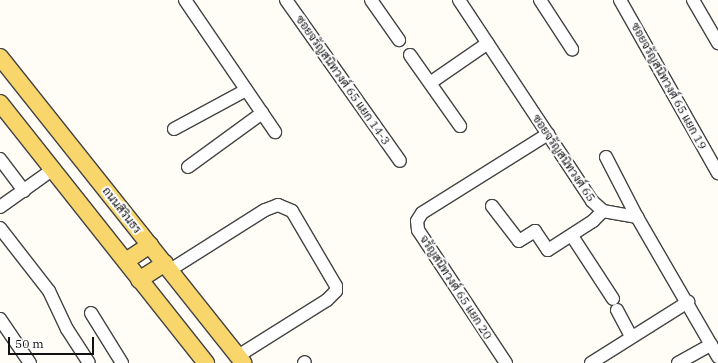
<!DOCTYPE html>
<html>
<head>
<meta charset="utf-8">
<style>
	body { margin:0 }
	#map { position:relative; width:718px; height:363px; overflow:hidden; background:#fffdf5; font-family:"IBM Plex Serif",Sarabun,serif }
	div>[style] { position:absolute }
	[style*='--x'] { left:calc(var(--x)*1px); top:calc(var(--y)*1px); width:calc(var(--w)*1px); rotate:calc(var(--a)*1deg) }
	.roads { filter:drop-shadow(1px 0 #444) drop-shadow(-1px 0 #444) drop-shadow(0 1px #444) drop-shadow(0 -1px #444) }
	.minor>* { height:12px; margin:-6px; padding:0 6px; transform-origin:6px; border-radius:6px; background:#fff }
	.major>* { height:16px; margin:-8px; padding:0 8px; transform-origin:8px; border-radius:8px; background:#f9d66b }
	span { translate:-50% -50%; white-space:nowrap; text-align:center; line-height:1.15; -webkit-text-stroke:4px #fff; paint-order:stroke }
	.street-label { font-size:12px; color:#111 }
	.scale { position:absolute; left:8px; top:337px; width:86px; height:18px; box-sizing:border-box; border:2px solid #111; border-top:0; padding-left:5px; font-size:12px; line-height:14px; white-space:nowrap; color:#111; -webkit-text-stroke:3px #fff; paint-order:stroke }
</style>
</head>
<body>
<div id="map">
	<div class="roads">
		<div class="minor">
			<div style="--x:185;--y:0;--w:160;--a:55.7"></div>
			<div style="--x:286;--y:0;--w:197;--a:54.7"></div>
			<div style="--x:371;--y:0;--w:49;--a:55"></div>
			<div style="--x:459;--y:0;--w:241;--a:56.5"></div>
			<div style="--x:592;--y:201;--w:15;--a:42"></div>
			<div style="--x:603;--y:211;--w:35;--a:10"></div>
			<div style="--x:637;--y:217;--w:162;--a:59.9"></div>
			<div style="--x:540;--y:0;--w:59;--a:56.9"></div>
			<div style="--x:620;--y:0;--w:199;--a:60.5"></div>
			<div style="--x:693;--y:0;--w:50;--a:59.8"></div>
			<div style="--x:410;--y:55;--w:87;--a:54.8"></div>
			<div style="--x:430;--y:83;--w:70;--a:-34.6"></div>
			<div style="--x:174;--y:129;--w:82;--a:-28.4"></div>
			<div style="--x:606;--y:157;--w:68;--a:62.7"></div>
			<div style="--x:0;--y:159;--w:40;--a:53"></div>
			<div style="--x:188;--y:167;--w:92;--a:-36.1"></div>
			<div style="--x:492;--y:206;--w:44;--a:52.4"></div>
			<div style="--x:519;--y:241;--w:19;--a:-32"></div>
			<div style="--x:535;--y:231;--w:23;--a:56"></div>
			<div style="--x:548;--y:250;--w:54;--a:-32.8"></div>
			<div style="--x:593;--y:221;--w:14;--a:-45"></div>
			<div style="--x:0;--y:207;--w:64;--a:-35.4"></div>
			<div style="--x:0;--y:228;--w:80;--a:52.1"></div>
			<div style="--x:49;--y:291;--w:42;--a:64.7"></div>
			<div style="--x:67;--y:329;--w:40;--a:57.1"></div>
			<div style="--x:572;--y:236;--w:75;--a:56.9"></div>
			<div style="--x:170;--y:270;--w:112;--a:-32.3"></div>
			<div style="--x:265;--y:210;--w:14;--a:-21"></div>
			<div style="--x:278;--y:205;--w:15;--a:23"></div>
			<div style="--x:292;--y:211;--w:87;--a:59.6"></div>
			<div style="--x:336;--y:286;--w:5;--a:90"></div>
			<div style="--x:336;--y:291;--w:13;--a:135"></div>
			<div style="--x:327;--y:300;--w:105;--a:147.8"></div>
			<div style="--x:617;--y:310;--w:30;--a:62"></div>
			<div style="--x:91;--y:313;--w:59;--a:58.2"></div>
			<div style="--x:0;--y:319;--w:53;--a:55.7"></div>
			<div style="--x:304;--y:363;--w:1;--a:-45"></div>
			<div style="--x:506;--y:363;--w:159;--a:-123.5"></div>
			<div style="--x:418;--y:230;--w:9;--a:-96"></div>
			<div style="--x:417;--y:221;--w:9;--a:-58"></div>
			<div style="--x:422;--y:213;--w:149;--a:-32.1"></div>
			<div style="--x:591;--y:363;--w:115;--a:-32.2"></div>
			<div style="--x:678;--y:363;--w:38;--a:-29"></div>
		</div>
		<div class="major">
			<div style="--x:0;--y:57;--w:391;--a:51.5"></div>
			<div style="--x:0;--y:103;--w:332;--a:51.6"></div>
			<div style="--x:126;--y:261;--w:29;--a:-34"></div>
			<div style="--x:139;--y:280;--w:31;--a:-33"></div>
		</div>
	</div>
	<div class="street-label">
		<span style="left:343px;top:80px;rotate:55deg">ซอยจรัญสนิทวงศ์ 65 แยก 14-3</span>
		<span style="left:669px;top:86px;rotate:61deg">ซอยจรัญสนิทวงศ์ 65 แยก 19</span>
		<span style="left:564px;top:158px;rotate:56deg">ซอยจรัญสนิทวงศ์ 65</span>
		<span style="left:122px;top:210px;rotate:52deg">ถนนสิรินธร</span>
		<span style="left:456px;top:287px;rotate:57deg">จรัญสนิทวงศ์ 65 แยก 20</span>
	</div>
	<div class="scale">50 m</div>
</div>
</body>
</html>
